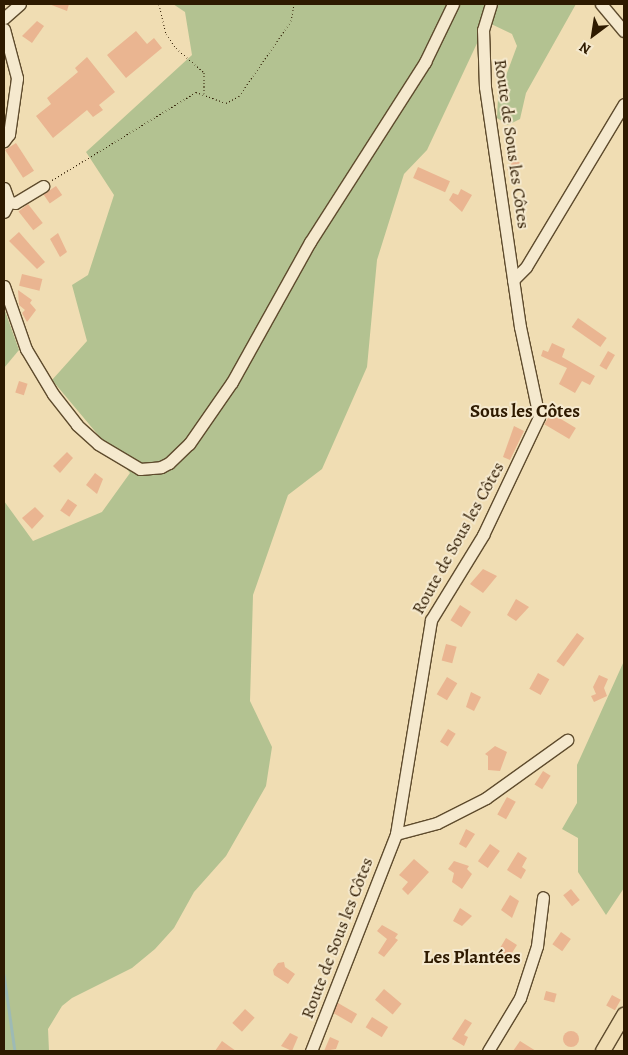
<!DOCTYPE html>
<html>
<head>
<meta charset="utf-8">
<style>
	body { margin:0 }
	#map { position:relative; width:628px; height:1055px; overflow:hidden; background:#f0ddb3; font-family:Alegreya,serif }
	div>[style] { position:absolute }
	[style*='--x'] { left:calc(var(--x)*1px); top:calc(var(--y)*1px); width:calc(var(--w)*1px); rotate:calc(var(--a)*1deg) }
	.green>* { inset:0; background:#b3c291 }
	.stream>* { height:2.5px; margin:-1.25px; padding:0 1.25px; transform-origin:1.25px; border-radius:1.25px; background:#9dbab5 }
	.building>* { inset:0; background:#eab591; transform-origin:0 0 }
	.round { border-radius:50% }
	.path>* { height:1px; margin-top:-0.5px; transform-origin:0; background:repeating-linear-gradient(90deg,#2e1a00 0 1px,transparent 0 3.5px) }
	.roads { filter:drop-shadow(1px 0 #5e4b2d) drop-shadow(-1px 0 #5e4b2d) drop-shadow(0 1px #5e4b2d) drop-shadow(0 -1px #5e4b2d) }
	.minor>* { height:11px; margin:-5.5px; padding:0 5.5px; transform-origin:5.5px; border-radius:5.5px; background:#f5e9ce }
	.major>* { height:14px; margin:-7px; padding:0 7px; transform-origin:7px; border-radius:7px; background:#f0ddb3 }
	span { translate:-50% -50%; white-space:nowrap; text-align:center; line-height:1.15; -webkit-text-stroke:4px #f5e9ce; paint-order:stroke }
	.street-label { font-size:18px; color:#2e1a00 }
	.neighbourhood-label { font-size:19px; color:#2e1a00; font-weight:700 }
	.frame { position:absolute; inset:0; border:5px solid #2e1a00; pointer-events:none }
	.north { position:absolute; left:568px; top:10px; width:50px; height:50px; -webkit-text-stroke:4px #f5e9ce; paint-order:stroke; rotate:211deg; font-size:14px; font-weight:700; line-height:20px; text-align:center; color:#2e1a00 }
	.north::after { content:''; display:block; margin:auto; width:18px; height:22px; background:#2e1a00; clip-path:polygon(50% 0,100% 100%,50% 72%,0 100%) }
</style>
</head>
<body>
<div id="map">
	<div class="green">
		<div style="clip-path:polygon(173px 4px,576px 4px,526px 93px,520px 119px,508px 125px,497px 118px,498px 97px,517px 46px,512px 34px,487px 22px,427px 150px,404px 174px,377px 260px,367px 367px,322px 469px,288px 495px,253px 595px,250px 701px,272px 747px,266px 786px,226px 856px,194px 892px,174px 928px,155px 949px,132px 968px,72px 998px,62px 1006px,48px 1029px,49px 1051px,4px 1051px,4px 501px,33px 541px,102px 512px,130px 473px,52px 380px,87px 341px,72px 285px,88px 275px,114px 195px,86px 152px,192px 55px,185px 12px)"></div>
		<div style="clip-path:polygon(4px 308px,19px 350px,4px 368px)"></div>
		<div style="clip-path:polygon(624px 661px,624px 888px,606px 915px,578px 872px,578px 838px,562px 829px,577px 803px,577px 765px)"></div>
	</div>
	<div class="stream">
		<div style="--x:4;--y:975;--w:77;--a:81.8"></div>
	</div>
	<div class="building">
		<div style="clip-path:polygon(49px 4px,69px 4px,67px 11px)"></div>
		<div style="clip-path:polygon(37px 21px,44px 26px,32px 43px,22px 36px)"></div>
		<div style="clip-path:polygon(136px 31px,147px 44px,154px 38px,162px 48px,126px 78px,107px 55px)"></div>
		<div style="clip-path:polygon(87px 57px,115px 92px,99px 105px,103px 110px,93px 117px,87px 110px,53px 138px,36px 116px,51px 104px,47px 98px,78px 72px,75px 68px)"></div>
		<div style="left:16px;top:143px;width:33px;height:13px;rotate:57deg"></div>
		<div style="left:514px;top:159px;width:9px;height:13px;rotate:32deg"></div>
		<div style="left:418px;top:167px;width:35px;height:12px;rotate:24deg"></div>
		<div style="left:56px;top:186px;width:11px;height:15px;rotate:56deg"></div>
		<div style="clip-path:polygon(461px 189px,472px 195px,462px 212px,449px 200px,453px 193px,458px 195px)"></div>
		<div style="left:28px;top:204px;width:24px;height:12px;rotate:52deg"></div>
		<div style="clip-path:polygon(19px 232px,45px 262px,37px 269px,9px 241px)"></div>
		<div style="clip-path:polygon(58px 233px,67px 252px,60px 257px,50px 239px)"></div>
		<div style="left:22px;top:274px;width:21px;height:12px;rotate:14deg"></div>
		<div style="clip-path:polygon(18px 290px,32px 300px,30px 303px,36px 310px,27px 322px,22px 313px,25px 310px,19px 305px)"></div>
		<div style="left:578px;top:318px;width:35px;height:11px;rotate:35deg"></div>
		<div style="clip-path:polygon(552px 343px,565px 349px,562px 357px,595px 376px,590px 385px,582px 381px,575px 393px,559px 384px,567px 368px,541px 356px,543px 350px,548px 352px)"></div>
		<div style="left:608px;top:351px;width:8px;height:17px;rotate:30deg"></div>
		<div style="left:19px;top:381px;width:9px;height:12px;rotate:18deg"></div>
		<div style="left:551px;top:413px;width:29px;height:13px;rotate:31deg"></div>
		<div style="clip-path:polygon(514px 426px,524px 431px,510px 460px,503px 457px)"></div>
		<div style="clip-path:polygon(67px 452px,73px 458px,60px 473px,53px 466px)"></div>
		<div style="clip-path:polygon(95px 473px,103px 479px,97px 494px,86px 485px)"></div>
		<div style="left:68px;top:499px;width:11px;height:14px;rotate:34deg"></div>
		<div style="clip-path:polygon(35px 507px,44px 516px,32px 529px,22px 518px)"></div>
		<div style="clip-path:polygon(483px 569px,497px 576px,483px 593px,470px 584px)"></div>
		<div style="clip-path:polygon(516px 599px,529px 607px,516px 621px,507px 615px)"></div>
		<div style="left:460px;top:605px;width:13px;height:18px;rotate:32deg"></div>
		<div style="left:577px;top:633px;width:9px;height:35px;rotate:36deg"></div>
		<div style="left:446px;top:644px;width:11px;height:17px;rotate:15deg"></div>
		<div style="left:538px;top:673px;width:13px;height:18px;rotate:29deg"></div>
		<div style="clip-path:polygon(599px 675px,608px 679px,604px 688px,607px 696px,594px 702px,591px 696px,596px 694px,593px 687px)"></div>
		<div style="left:447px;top:677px;width:12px;height:20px;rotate:31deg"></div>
		<div style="clip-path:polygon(471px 692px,481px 697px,474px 711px,466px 707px)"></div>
		<div style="left:448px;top:729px;width:9px;height:15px;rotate:32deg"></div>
		<div style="clip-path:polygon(495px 746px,507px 752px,500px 771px,488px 770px,488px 756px,485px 754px)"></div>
		<div style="left:543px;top:771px;width:9px;height:16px;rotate:32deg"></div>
		<div style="left:507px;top:797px;width:10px;height:20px;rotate:29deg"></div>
		<div style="clip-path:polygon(466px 829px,475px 834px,466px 848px,459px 844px)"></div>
		<div style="left:490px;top:844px;width:12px;height:21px;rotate:35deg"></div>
		<div style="clip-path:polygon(518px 852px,527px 858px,522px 867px,526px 870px,521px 879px,507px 870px)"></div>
		<div style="clip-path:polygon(414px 859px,429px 872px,408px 895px,402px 889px,408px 882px,399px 875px)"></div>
		<div style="clip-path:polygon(454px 861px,469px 866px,467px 869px,472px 874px,462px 889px,452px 882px,454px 873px,448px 869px)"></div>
		<div style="left:571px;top:889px;width:14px;height:10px;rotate:51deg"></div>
		<div style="clip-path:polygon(510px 895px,519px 901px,512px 918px,501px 910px)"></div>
		<div style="clip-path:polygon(460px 908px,472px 916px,462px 926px,453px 921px)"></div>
		<div style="clip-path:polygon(382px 925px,398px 934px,395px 938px,398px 940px,384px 957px,378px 953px,387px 939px,377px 931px)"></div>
		<div style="left:561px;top:932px;width:12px;height:15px;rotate:35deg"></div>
		<div style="clip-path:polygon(506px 938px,517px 945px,510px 956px,507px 954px,504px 958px,497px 953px)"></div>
		<div style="clip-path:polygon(284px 962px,285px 967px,295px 974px,288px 984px,274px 975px,273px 970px,278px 963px)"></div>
		<div style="left:384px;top:989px;width:23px;height:14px;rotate:40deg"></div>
		<div style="left:546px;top:991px;width:11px;height:9px;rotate:15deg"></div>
		<div style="left:612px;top:995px;width:10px;height:12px;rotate:29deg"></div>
		<div style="left:338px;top:1003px;width:22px;height:11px;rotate:30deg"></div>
		<div style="left:245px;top:1009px;width:13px;height:19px;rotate:42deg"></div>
		<div style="left:372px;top:1017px;width:19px;height:12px;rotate:32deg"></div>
		<div style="clip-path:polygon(465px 1019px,472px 1023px,464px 1035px,468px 1037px,464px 1046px,452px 1039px)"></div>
		<div class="round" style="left:563px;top:1031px;width:16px;height:16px"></div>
		<div style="clip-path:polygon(290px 1033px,298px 1037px,292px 1051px,281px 1046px)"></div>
		<div style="clip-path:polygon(330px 1037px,339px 1041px,336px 1049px,324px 1051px)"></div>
		<div style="clip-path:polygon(222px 1041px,236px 1051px,215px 1051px)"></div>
		<div style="clip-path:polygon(520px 1041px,536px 1051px,513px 1051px)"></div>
	</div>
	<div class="path">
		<div style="--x:159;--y:4;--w:31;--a:77"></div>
		<div style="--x:166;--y:34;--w:17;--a:54"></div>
		<div style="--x:176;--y:48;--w:37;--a:41"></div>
		<div style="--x:204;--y:72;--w:21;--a:90"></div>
		<div style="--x:52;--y:180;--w:169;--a:-31.4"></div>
		<div style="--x:196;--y:92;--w:32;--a:20"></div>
		<div style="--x:226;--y:103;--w:15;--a:-28"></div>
		<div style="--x:239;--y:96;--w:91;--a:-55.3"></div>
		<div style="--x:291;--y:21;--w:17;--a:-80"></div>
	</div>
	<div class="roads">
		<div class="minor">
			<div style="--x:601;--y:4;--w:35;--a:50"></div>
			<div style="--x:4;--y:18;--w:21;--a:-41"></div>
			<div style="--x:4;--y:29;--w:51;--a:75.1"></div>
			<div style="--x:17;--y:78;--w:57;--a:98.1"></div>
			<div style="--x:9;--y:134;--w:9;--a:126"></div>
			<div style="--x:4;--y:188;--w:15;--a:70"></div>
			<div style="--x:9;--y:202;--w:11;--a:117"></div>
			<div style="--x:9;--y:202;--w:6;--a:9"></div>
			<div style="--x:15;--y:203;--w:33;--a:-31"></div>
			<div style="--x:513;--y:280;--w:18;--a:-45"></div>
			<div style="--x:526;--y:267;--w:190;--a:-59"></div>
			<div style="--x:4;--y:286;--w:67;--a:70.8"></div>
			<div style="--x:26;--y:349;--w:52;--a:59"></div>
			<div style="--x:53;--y:394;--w:39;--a:52"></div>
			<div style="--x:77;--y:425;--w:28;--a:42"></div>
			<div style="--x:98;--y:444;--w:49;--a:30.8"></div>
			<div style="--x:140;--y:469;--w:21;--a:-5"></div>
			<div style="--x:161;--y:467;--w:9;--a:-27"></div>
			<div style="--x:169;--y:463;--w:28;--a:-44"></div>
			<div style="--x:189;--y:444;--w:75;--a:-55.3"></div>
			<div style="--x:232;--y:382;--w:160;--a:-60.9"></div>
			<div style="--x:310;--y:242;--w:214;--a:-57.4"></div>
			<div style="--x:425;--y:62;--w:64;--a:-64.2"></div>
			<div style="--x:396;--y:834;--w:42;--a:-15"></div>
			<div style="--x:437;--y:823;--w:55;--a:-27"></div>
			<div style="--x:486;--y:798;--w:100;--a:-35.6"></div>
			<div style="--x:311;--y:1051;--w:233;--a:-68.6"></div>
			<div style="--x:396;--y:834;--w:217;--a:-80.7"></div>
			<div style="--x:431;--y:620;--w:100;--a:-58.5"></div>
			<div style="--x:483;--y:535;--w:131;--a:-64.6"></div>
			<div style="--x:539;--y:417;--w:92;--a:-101.9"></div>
			<div style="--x:520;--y:327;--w:243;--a:-98.3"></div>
			<div style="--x:485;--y:87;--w:57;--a:-92"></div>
			<div style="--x:483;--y:30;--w:27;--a:-73"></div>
			<div style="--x:488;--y:1051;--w:62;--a:-58.9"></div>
			<div style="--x:520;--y:998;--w:55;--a:-71.9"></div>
			<div style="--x:537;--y:946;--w:49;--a:-83"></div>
		</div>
		<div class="major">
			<div style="--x:603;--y:1051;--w:42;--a:-59.7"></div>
		</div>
	</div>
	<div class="street-label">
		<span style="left:512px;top:144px;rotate:82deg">Route de Sous les Côtes</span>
		<span style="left:458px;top:538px;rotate:-61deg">Route de Sous les Côtes</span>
		<span style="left:337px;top:938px;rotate:-69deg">Route de Sous les Côtes</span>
	</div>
	<div class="neighbourhood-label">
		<span style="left:525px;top:412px">Sous les Côtes</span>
		<span style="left:472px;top:958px">Les Plantées</span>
	</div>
	<div class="frame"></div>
	<div class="north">N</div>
</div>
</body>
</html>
